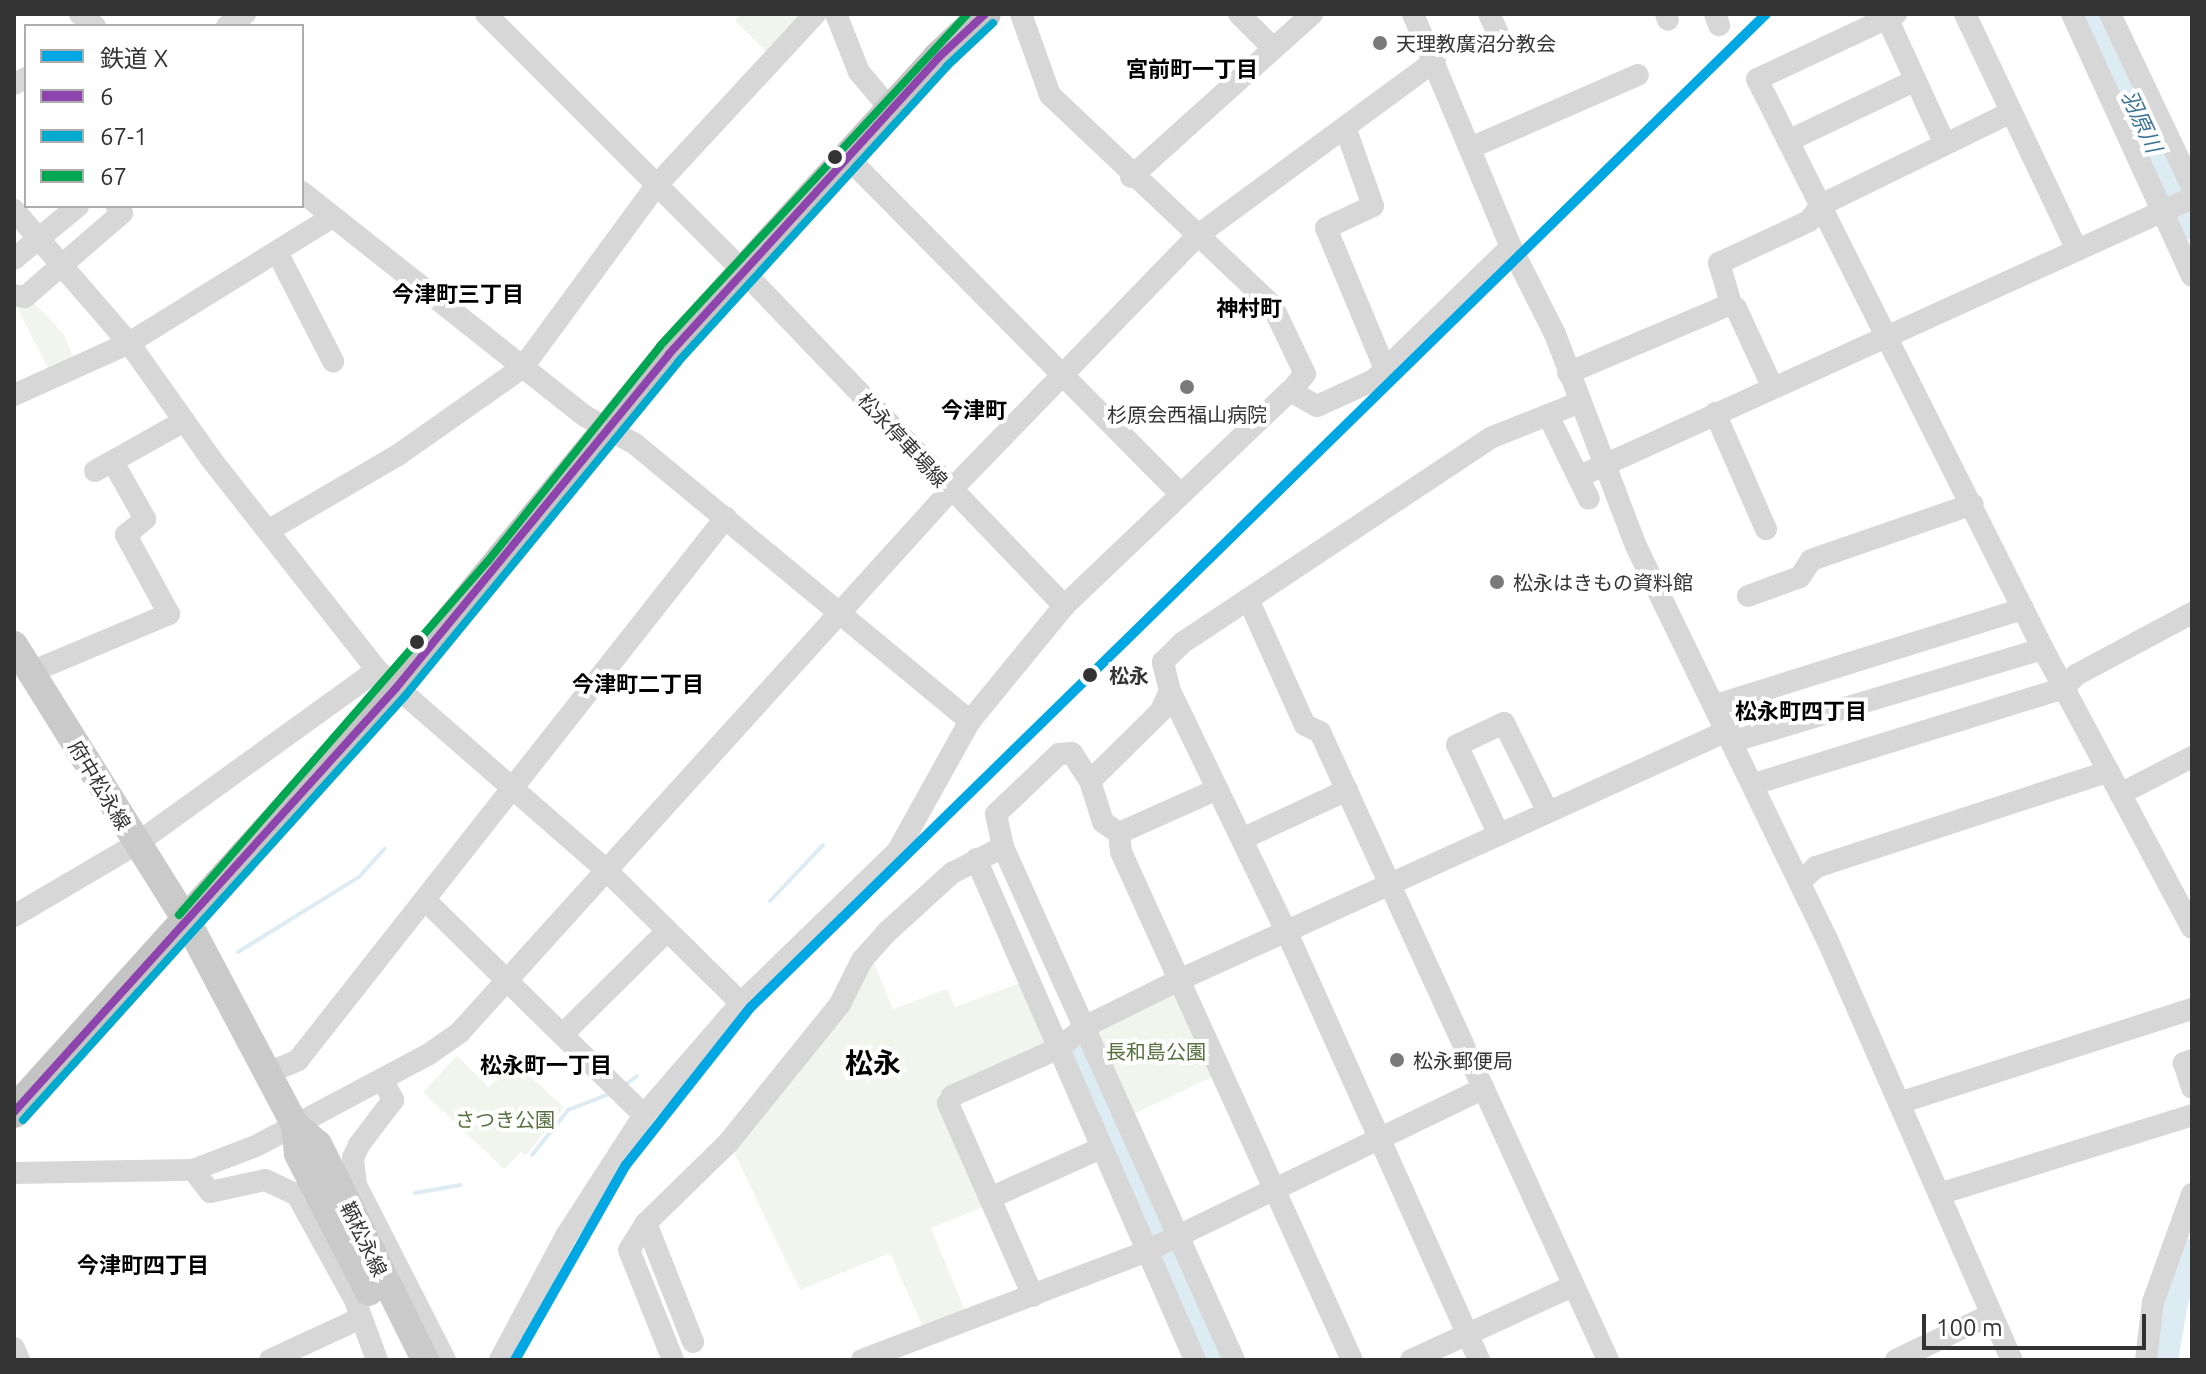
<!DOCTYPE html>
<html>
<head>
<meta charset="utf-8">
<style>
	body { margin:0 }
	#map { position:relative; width:2206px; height:1374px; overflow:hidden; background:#fff; font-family:Ubuntu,"Noto Sans JP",sans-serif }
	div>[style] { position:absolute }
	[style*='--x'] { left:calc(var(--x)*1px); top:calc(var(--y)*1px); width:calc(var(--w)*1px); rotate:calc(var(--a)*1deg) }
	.green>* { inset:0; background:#f1f5ed; transform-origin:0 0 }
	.stream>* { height:4px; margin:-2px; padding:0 2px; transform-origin:2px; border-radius:2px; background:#ddebf3 }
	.river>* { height:26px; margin:-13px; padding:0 13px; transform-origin:13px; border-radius:13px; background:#ddebf3 }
	.minor>* { height:22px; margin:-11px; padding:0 11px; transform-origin:11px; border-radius:11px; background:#d7d7d7 }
	.major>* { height:28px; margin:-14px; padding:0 14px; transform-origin:14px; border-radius:14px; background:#cacaca }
	.highway>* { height:32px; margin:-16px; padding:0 16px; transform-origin:16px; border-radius:16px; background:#c4c4c4 }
	.bus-1>* { height:8px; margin:-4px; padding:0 4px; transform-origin:4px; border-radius:4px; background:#8e44ad }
	.bus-2>* { height:8px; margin:-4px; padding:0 4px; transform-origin:4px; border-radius:4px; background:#00a9ce }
	.bus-3>* { height:8px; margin:-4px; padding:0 4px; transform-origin:4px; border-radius:4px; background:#00a651 }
	.rail-1>* { height:10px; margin:-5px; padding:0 5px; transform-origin:5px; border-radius:5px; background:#00a7e3 }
	.dots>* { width:22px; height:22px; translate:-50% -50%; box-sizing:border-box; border:4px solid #fff; border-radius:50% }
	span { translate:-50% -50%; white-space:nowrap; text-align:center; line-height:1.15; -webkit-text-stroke:8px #fff; paint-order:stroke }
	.poi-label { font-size:20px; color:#333 }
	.left { translate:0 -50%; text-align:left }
	.street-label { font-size:20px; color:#333 }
	.stop-label { font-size:20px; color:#333; font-weight:700 }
	.park-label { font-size:20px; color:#56703f }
	.neighbourhood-label { font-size:22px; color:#000; font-weight:700 }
	.water-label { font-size:22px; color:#3f7597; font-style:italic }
	.district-label { font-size:28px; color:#000; font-weight:700 }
	.frame { position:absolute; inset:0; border:16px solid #333; pointer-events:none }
	.legend { position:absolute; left:24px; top:24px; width:280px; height:184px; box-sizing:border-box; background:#fff; border:2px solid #adadad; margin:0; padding:10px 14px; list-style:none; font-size:24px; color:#333 }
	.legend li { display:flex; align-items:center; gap:16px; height:40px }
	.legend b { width:40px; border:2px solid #adadad }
	.scale { position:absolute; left:1922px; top:1314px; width:224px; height:36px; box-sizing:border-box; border:4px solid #333; border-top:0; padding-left:10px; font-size:24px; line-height:28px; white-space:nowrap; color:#333; -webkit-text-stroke:6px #fff; paint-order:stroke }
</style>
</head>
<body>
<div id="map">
	<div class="green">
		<div style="clip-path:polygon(741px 14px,806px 14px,769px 54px,735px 21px)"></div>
		<div style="clip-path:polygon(14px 302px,34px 303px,64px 334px,75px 362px,50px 372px)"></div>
		<div style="clip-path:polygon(871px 956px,893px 1009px,947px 989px,955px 1007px,1020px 983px,1045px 1046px,937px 1095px,986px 1206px,931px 1228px,966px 1313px,924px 1329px,890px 1253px,800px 1290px,732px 1148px)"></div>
		<div style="left:1176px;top:986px;width:98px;height:92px;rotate:65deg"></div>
		<div style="clip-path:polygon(457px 1056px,489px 1087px,514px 1061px,564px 1108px,526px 1155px,521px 1152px,504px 1169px,423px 1092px)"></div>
	</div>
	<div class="stream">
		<div style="--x:770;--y:901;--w:77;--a:-46.6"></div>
		<div style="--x:238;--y:952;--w:142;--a:-31.8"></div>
		<div style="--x:359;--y:877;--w:38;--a:-48"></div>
		<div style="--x:625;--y:1085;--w:15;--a:-37"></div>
		<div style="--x:532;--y:1155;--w:58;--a:-51.3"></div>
		<div style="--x:568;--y:1110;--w:44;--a:-21.3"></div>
		<div style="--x:415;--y:1193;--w:46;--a:-10.1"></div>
	</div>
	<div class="river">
		<div style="--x:2092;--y:14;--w:235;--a:64.9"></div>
		<div style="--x:1080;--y:1059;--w:330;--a:65.8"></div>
		<div style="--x:2165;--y:1360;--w:59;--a:-80.2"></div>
		<div style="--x:2175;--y:1302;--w:53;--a:-71.2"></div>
	</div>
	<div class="minor">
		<div style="--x:80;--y:14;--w:19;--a:39"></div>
		<div style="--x:486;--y:14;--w:365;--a:45"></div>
		<div style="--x:744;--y:272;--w:463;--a:46.2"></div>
		<div style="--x:836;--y:14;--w:62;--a:68.4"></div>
		<div style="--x:859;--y:72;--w:50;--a:49.9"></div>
		<div style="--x:1021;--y:14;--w:86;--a:70.3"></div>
		<div style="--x:1050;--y:95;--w:306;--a:43.4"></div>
		<div style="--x:1272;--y:305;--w:76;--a:64.4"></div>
		<div style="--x:1305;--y:374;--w:23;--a:131"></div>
		<div style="--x:1239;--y:14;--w:47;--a:45"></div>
		<div style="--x:1413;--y:14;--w:253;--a:67.2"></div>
		<div style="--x:1511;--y:247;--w:97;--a:63.2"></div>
		<div style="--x:1555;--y:334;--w:227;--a:69.1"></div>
		<div style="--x:1636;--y:546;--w:437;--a:64.1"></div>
		<div style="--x:1827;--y:939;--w:460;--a:66.3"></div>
		<div style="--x:1489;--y:14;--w:23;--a:65"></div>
		<div style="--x:1666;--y:14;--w:6;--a:72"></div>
		<div style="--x:1715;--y:14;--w:12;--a:70"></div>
		<div style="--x:1896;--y:14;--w:153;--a:154.9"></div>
		<div style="--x:1757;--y:79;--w:638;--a:63.35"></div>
		<div style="--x:2043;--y:649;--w:316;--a:61.9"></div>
		<div style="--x:1965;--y:14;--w:261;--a:64.6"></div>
		<div style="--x:2072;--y:14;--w:288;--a:65.4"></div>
		<div style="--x:2110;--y:14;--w:191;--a:64.6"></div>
		<div style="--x:1887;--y:18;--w:139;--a:65.3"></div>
		<div style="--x:227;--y:26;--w:22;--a:-34"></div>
		<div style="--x:14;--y:84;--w:13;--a:-27"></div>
		<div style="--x:1345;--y:127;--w:84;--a:70.5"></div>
		<div style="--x:1373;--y:206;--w:52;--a:154.9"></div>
		<div style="--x:1326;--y:228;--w:153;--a:67.3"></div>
		<div style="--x:1788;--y:141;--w:140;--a:-25.5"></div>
		<div style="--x:1470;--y:148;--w:183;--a:-23.5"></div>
		<div style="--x:848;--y:158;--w:472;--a:45.3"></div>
		<div style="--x:1131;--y:177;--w:244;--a:-42"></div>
		<div style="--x:302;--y:192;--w:361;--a:38.4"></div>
		<div style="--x:585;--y:416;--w:57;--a:29.2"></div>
		<div style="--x:635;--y:444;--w:435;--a:39.6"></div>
		<div style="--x:14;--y:210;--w:176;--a:49.2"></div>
		<div style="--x:129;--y:343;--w:142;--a:54.7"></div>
		<div style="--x:211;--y:459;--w:268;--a:51.8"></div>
		<div style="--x:377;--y:670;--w:304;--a:41.1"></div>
		<div style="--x:606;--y:870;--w:190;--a:44.6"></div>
		<div style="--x:741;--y:1003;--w:217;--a:-44.1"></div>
		<div style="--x:897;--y:852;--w:150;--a:-60.9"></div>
		<div style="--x:970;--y:721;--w:149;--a:-50.7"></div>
		<div style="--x:1064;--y:606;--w:312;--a:-43.6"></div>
		<div style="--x:1290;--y:391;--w:31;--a:29"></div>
		<div style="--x:1317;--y:406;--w:63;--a:-24.5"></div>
		<div style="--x:1374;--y:380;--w:191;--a:-44.2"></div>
		<div style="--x:277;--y:252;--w:123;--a:62.8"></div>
		<div style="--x:14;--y:259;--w:83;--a:-39.6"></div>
		<div style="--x:14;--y:295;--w:11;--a:10"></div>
		<div style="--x:25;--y:297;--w:128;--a:-40.9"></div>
		<div style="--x:122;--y:213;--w:9;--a:-126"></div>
		<div style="--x:1732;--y:307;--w:46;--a:-106.5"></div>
		<div style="--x:1719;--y:263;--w:99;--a:-25"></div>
		<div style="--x:1809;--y:221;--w:20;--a:-53"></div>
		<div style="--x:1821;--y:205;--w:210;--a:-26"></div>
		<div style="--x:1568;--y:373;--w:174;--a:-23"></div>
		<div style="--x:1728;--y:305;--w:9;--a:21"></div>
		<div style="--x:1736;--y:308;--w:88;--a:65.2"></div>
		<div style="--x:14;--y:395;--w:126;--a:-24.3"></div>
		<div style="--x:129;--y:343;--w:239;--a:-31.8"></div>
		<div style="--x:1715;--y:413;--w:127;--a:66.3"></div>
		<div style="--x:1548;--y:415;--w:93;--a:64"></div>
		<div style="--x:95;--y:471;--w:102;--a:-29.3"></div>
		<div style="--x:1578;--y:477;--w:674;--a:-24.44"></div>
		<div style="--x:271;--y:529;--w:147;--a:-30.2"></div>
		<div style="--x:398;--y:455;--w:153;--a:-35.1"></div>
		<div style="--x:523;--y:367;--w:223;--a:-53.7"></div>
		<div style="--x:655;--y:187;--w:236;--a:-47.2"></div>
		<div style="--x:1748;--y:596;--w:55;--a:-20.1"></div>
		<div style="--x:1800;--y:577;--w:20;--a:-57"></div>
		<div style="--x:1811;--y:560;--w:171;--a:-19.1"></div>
		<div style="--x:1248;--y:599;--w:138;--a:65.7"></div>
		<div style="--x:1305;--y:725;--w:17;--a:25"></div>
		<div style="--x:1320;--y:732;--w:691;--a:65.36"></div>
		<div style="--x:31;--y:672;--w:150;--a:-22.8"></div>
		<div style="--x:169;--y:614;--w:90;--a:-118.6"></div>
		<div style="--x:126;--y:535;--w:25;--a:-40"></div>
		<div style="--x:145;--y:519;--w:65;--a:-119.3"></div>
		<div style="--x:1170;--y:691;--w:23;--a:115"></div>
		<div style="--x:1160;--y:712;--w:98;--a:135.4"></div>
		<div style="--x:1090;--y:781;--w:43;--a:72.4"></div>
		<div style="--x:1103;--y:822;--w:19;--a:35"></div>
		<div style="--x:1119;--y:833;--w:108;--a:-24"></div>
		<div style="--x:1716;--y:705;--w:322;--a:-17.4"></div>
		<div style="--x:1734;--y:741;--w:322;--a:-16.6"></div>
		<div style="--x:1090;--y:781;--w:33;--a:-123"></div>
		<div style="--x:1072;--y:753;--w:13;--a:176"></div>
		<div style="--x:1059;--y:754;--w:87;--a:136.4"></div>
		<div style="--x:996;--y:814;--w:34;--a:78"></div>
		<div style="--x:1003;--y:847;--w:563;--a:65.76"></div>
		<div style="--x:1754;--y:784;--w:325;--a:-17.2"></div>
		<div style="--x:2064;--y:688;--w:18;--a:-47"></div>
		<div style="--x:2076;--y:675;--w:132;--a:-28.1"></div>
		<div style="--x:2120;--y:794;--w:81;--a:-27.2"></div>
		<div style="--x:1119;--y:833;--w:19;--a:84"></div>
		<div style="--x:1121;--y:852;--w:558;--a:65.55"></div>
		<div style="--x:1499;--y:835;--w:99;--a:-115"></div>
		<div style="--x:1457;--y:745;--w:52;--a:-25.1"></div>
		<div style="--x:1504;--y:723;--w:99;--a:63.7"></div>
		<div style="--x:1242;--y:839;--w:116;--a:-25"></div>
		<div style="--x:976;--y:859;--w:547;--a:66.39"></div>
		<div style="--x:1800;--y:882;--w:22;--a:-43"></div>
		<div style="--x:1816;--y:867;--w:308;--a:-18.1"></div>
		<div style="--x:425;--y:900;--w:307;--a:44.5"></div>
		<div style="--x:14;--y:916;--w:142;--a:-30.5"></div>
		<div style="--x:136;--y:844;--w:297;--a:-35.8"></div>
		<div style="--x:564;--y:1033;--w:145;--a:-44.7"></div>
		<div style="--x:2192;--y:1060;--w:9;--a:159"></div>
		<div style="--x:2184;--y:1063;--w:26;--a:72"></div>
		<div style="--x:268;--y:1073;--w:33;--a:-23"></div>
		<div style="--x:298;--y:1060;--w:691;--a:-51.75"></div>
		<div style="--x:382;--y:1079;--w:24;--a:62"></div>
		<div style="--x:393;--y:1100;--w:56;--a:127.1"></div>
		<div style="--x:359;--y:1145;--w:14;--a:115"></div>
		<div style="--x:353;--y:1158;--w:27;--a:84"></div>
		<div style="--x:356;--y:1185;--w:196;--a:63"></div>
		<div style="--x:1899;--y:1103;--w:308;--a:-17.8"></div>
		<div style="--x:193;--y:1170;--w:28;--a:52"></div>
		<div style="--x:210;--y:1192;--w:56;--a:-12.3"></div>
		<div style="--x:265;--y:1180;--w:35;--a:25"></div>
		<div style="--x:297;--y:1195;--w:120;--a:61.1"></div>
		<div style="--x:355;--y:1300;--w:64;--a:69.9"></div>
		<div style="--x:14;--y:1173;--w:179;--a:-1"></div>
		<div style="--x:193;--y:1170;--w:67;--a:-20.9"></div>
		<div style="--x:256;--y:1146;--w:196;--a:-28"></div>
		<div style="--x:429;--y:1054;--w:38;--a:-35"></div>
		<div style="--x:460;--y:1032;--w:731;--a:-47.83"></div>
		<div style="--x:951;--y:490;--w:355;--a:-45.9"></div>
		<div style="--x:1198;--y:235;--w:294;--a:-36.3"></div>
		<div style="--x:1939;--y:1194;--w:265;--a:-17.3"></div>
		<div style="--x:990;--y:1198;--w:122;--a:-24.2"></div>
		<div style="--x:646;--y:1223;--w:128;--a:68.4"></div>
		<div style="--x:1033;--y:1296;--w:211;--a:-113.8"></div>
		<div style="--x:948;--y:1103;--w:8;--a:-60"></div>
		<div style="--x:952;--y:1096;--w:115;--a:-24.1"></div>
		<div style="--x:1057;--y:1049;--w:37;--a:-38"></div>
		<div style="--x:1086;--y:1026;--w:104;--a:-26.3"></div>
		<div style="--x:1179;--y:980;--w:604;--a:-24.44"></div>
		<div style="--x:14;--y:1348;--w:13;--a:67"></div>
		<div style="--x:270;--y:1360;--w:100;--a:-24.8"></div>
		<div style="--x:500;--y:1360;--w:140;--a:-62"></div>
		<div style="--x:566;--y:1236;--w:144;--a:-57.2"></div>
		<div style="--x:644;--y:1115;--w:148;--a:-49.1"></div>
		<div style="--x:673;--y:1360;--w:118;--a:-111.8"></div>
		<div style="--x:629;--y:1250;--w:32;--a:-58"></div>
		<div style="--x:646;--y:1223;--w:115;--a:-44.3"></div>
		<div style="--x:728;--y:1143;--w:179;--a:-51.1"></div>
		<div style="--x:840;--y:1004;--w:49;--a:-63.4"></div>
		<div style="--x:862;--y:960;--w:36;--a:-48"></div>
		<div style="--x:886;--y:933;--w:89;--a:-42.3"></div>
		<div style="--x:952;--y:873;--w:57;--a:-27"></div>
		<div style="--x:862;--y:1360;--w:305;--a:-20.9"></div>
		<div style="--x:1147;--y:1251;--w:374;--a:-25.8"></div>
		<div style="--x:1411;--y:1360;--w:178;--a:-24.6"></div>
		<div style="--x:1479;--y:1360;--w:470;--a:-114.2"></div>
		<div style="--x:1286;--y:931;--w:267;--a:-115.8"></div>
		<div style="--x:1170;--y:691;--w:30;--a:-104"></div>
		<div style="--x:1163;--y:662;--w:27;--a:-45"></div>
		<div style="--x:1182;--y:643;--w:370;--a:-33.6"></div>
		<div style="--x:1490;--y:438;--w:95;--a:-21.7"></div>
		<div style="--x:1896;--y:1360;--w:106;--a:-25.6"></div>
		<div style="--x:2146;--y:1360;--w:58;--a:-83.1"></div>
		<div style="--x:2153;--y:1302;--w:115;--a:-70.1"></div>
	</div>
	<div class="major">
		<div style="--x:14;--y:645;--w:328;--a:58"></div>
		<div style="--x:188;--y:923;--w:229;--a:62.1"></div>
		<div style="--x:295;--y:1125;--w:30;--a:40"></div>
		<div style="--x:318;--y:1144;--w:241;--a:63.6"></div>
		<div style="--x:295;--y:1125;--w:29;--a:84"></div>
		<div style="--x:298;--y:1154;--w:155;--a:62.8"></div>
	</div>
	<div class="highway">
		<div style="--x:14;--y:1112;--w:571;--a:-47.98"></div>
		<div style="--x:396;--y:688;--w:431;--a:-50.7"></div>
		<div style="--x:669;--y:354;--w:400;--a:-47.7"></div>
		<div style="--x:938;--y:58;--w:64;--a:-43.1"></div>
	</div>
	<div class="bus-1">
		<div style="--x:14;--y:1112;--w:571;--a:-47.98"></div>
		<div style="--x:396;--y:688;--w:431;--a:-50.7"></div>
		<div style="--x:669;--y:354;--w:400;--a:-47.7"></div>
		<div style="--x:938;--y:58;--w:64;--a:-43.1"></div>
	</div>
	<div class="bus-2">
		<div style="--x:23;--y:1120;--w:571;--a:-47.98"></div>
		<div style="--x:405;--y:696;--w:431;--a:-50.7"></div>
		<div style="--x:678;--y:362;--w:400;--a:-47.7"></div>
		<div style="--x:947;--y:66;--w:63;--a:-43.1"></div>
	</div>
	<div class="bus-3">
		<div style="--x:179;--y:915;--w:470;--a:-48.9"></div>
		<div style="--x:488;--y:561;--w:275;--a:-51.3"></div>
		<div style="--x:660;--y:346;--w:452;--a:-47.2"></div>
	</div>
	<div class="rail-1">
		<div style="--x:515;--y:1360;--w:224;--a:-60.4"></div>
		<div style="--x:626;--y:1165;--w:201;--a:-51.7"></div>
		<div style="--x:751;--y:1007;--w:1420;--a:-44.37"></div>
	</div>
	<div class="dots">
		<div style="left:1380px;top:43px;background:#7a7a7a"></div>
		<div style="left:835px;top:157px;background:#333"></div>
		<div style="left:1187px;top:387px;background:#7a7a7a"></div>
		<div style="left:1497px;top:582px;background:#7a7a7a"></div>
		<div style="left:417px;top:642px;background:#333"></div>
		<div style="left:1090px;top:675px;background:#333"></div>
		<div style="left:1397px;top:1060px;background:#7a7a7a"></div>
	</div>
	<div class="poi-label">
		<span class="left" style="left:1396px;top:43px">天理教廣沼分教会</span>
		<span style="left:1187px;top:414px">杉原会西福山病院</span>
		<span class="left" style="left:1513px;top:582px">松永はきもの資料館</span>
		<span class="left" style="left:1413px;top:1060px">松永郵便局</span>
	</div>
	<div class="street-label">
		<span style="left:903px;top:440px;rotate:47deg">松永停車場線</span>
		<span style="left:100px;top:785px;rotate:59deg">府中松永線</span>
		<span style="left:364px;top:1239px;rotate:64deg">鞆松永線</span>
	</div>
	<div class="stop-label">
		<span class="left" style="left:1109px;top:675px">松永</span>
	</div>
	<div class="park-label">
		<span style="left:1156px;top:1051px">長和島公園</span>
		<span style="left:505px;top:1119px">さつき公園</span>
	</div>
	<div class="neighbourhood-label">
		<span style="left:1192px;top:69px">宮前町一丁目</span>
		<span style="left:458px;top:294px">今津町三丁目</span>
		<span style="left:1249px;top:308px">神村町</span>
		<span style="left:974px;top:410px">今津町</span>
		<span style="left:638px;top:684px">今津町二丁目</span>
		<span style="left:1801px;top:711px">松永町四丁目</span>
		<span style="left:546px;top:1065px">松永町一丁目</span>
		<span style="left:143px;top:1265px">今津町四丁目</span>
	</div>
	<div class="water-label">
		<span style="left:2142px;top:121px;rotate:65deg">羽原川</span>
	</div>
	<div class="district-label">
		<span style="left:873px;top:1063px">松永</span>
	</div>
	<div class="frame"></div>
	<ul class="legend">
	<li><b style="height:10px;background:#00a7e3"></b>鉄道 X</li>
	<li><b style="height:10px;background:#8e44ad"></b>6</li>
	<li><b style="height:10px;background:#00a9ce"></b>67-1</li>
	<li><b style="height:10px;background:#00a651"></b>67</li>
	</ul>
	<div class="scale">100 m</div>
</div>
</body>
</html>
